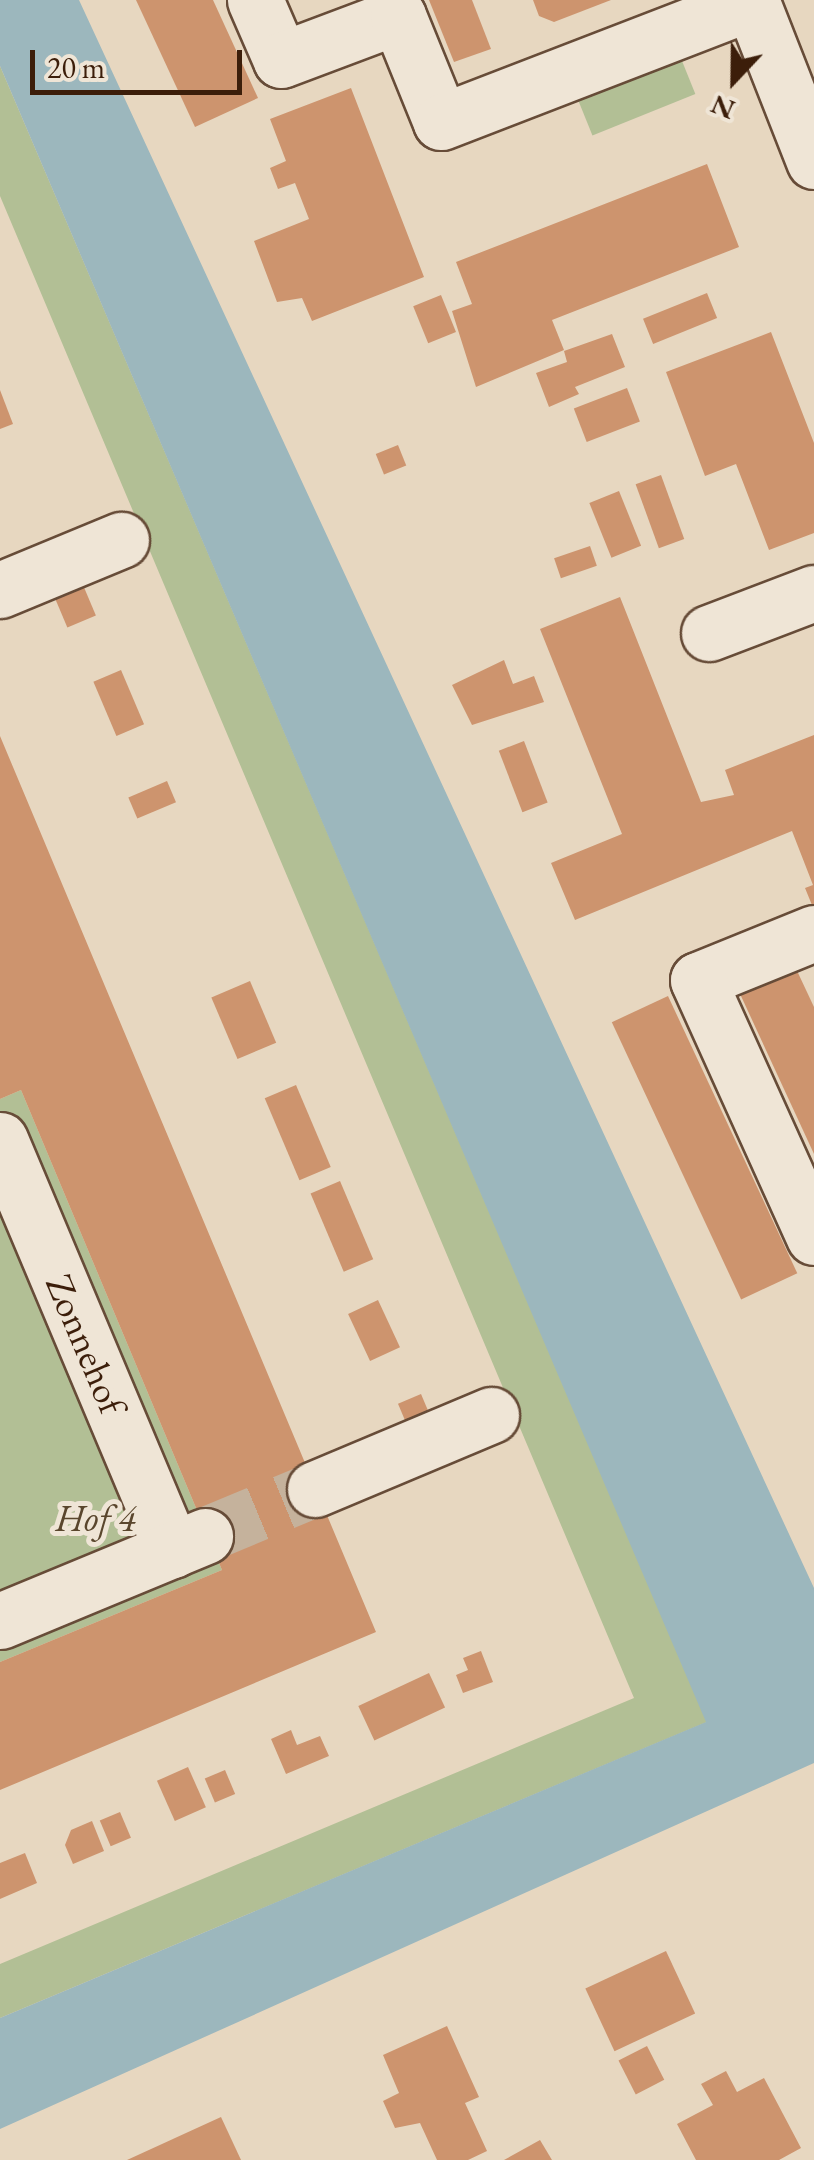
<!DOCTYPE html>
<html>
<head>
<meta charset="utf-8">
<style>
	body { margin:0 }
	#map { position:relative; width:814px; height:2160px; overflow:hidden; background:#e7d7c0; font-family:"EB Garamond",serif }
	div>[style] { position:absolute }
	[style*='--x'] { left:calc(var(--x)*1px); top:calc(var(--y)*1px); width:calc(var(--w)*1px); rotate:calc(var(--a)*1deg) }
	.green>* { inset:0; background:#b2bf95; transform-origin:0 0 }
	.water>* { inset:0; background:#9cb7bd }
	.building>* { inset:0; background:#cd946e; transform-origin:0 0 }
	.street-tunnel>* { height:55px; margin-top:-27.5px; transform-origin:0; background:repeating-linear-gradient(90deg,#c5b29c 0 55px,transparent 0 83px) }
	.roads { filter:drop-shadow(2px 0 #674c38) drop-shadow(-2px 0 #674c38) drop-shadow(0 2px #674c38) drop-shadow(0 -2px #674c38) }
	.street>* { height:55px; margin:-27.5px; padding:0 27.5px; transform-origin:27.5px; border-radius:27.5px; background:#efe5d6 }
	span { translate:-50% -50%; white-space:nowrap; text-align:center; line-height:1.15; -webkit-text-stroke:10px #efe5d6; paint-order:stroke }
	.street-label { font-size:38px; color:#3c1e0a }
	.park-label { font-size:38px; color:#5a462d; font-style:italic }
	.north { position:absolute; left:684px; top:30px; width:100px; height:100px; -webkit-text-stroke:8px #efe5d6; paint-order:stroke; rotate:202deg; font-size:28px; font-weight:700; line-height:40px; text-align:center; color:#3c1e0a }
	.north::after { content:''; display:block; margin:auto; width:35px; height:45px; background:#3c1e0a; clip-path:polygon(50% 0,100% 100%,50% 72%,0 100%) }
	.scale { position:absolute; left:30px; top:50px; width:212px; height:45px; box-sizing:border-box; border:5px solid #3c1e0a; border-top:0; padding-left:12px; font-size:30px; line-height:35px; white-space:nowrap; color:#3c1e0a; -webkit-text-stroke:8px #efe5d6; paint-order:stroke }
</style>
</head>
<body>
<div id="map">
	<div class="green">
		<div style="left:680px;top:56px;width:41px;height:111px;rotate:68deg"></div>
		<div style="clip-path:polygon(0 66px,707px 1722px,0 2018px,0 1964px,634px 1698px,0 196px)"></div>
		<div style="clip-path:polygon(21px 1090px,222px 1570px,0 1662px,0 1099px)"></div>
	</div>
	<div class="water">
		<div style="clip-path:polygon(0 0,79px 0,814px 1588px,814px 1763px,0 2129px,0 2018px,706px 1722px,0 66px)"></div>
	</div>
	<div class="building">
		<div style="clip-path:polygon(136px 0,213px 0,258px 98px,195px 127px)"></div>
		<div style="clip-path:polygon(429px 0,472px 0,491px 49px,454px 62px)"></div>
		<div style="clip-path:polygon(533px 0,611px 0,554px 22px,539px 16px)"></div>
		<div style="clip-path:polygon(351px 88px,424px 277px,312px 321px,302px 298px,277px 302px,254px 241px,309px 219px,295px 183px,278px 189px,270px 168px,286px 161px,270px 119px)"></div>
		<div style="clip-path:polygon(707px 164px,739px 247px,552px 320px,564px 350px,476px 387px,452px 311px,472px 304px,456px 262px)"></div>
		<div style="left:707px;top:293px;width:27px;height:69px;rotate:68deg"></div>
		<div style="left:441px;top:295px;width:40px;height:30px;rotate:68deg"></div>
		<div style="clip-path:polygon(771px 332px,814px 443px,814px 533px,769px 550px,736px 464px,705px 476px,666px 372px)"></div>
		<div style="clip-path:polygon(612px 334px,625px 367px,575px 387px,579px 394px,549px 407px,536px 373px,567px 362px,564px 351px)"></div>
		<div style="left:627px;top:388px;width:36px;height:57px;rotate:69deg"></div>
		<div style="clip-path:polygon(0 390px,13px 424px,0 429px)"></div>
		<div style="left:398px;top:445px;width:22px;height:24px;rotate:68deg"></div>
		<div style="left:661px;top:475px;width:68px;height:27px;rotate:70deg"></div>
		<div style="left:619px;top:491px;width:59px;height:32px;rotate:68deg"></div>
		<div style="left:590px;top:546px;width:21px;height:38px;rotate:71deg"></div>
		<div style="left:83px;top:585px;width:33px;height:31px;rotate:67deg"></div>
		<div style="clip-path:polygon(620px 597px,701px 802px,734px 795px,725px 770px,814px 735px,814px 910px,805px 888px,813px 885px,792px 831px,575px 920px,551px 863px,622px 834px,540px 629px)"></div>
		<div style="clip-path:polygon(504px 660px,513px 684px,534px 676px,544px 702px,472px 725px,452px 685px)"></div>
		<div style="left:121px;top:670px;width:59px;height:30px;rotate:67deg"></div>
		<div style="clip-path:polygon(0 736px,376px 1632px,0 1790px,0 1662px,222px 1570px,21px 1090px,0 1099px)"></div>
		<div style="left:524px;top:741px;width:66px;height:27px;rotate:69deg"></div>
		<div style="left:167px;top:781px;width:23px;height:42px;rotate:67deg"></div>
		<div style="clip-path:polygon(791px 958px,814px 1007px,814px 1154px,735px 983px)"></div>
		<div style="left:250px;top:981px;width:67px;height:42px;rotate:67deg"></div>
		<div style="left:668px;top:996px;width:306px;height:62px;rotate:65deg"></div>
		<div style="left:296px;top:1085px;width:89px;height:34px;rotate:67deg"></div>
		<div style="left:340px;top:1181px;width:85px;height:32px;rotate:67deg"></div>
		<div style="left:378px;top:1300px;width:52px;height:33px;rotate:65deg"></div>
		<div style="left:421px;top:1394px;width:26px;height:25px;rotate:67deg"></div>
		<div style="clip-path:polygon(481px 1651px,493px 1682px,463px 1693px,456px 1675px,468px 1670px,463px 1658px)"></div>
		<div style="left:429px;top:1673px;width:38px;height:78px;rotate:65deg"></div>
		<div style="clip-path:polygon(291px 1730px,297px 1745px,320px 1736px,329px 1756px,286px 1774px,271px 1739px)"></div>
		<div style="left:188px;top:1767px;width:44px;height:34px;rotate:66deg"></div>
		<div style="left:225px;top:1770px;width:26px;height:22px;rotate:67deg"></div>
		<div style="left:120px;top:1812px;width:28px;height:22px;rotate:67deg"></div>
		<div style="clip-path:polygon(92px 1821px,104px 1851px,73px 1864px,65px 1845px,71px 1830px)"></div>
		<div style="clip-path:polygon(25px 1853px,37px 1883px,0 1899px,0 1863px)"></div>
		<div style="left:666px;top:1951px;width:69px;height:89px;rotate:65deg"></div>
		<div style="clip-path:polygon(447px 2026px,479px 2097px,465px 2103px,487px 2151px,468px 2160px,437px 2160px,420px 2123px,395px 2128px,383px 2101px,399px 2093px,383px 2055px)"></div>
		<div style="left:647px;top:2046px;width:38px;height:32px;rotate:63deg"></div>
		<div style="clip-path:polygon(726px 2071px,737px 2092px,764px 2078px,801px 2148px,779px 2160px,696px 2160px,677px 2124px,713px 2105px,701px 2084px)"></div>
		<div style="clip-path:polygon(221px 2117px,241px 2160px,127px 2160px)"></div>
		<div style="clip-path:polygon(540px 2140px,552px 2160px,504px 2160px)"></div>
	</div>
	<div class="street-tunnel">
		<div style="--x:207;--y:1534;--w:117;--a:-22.6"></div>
	</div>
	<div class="roads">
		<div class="street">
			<div style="--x:255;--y:0;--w:65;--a:66.6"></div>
			<div style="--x:281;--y:60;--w:125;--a:-20.6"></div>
			<div style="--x:398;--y:16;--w:114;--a:67.9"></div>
			<div style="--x:441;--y:122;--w:333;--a:-21.1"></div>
			<div style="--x:751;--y:0;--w:173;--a:68.6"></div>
			<div style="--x:0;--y:590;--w:131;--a:-22.5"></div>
			<div style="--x:709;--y:633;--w:112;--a:-20.9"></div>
			<div style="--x:814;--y:933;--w:125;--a:157.9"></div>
			<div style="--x:698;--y:980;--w:282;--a:65.7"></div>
			<div style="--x:0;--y:1140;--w:445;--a:67.2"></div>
			<div style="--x:315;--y:1489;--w:191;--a:-22.8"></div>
			<div style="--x:0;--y:1621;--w:222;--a:-22.5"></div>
		</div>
	</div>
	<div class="street-label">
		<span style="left:86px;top:1344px;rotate:67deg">Zonnehof</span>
	</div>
	<div class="park-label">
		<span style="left:96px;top:1518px">Hof 4</span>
	</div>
	<div class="north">N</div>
	<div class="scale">20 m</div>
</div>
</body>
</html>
